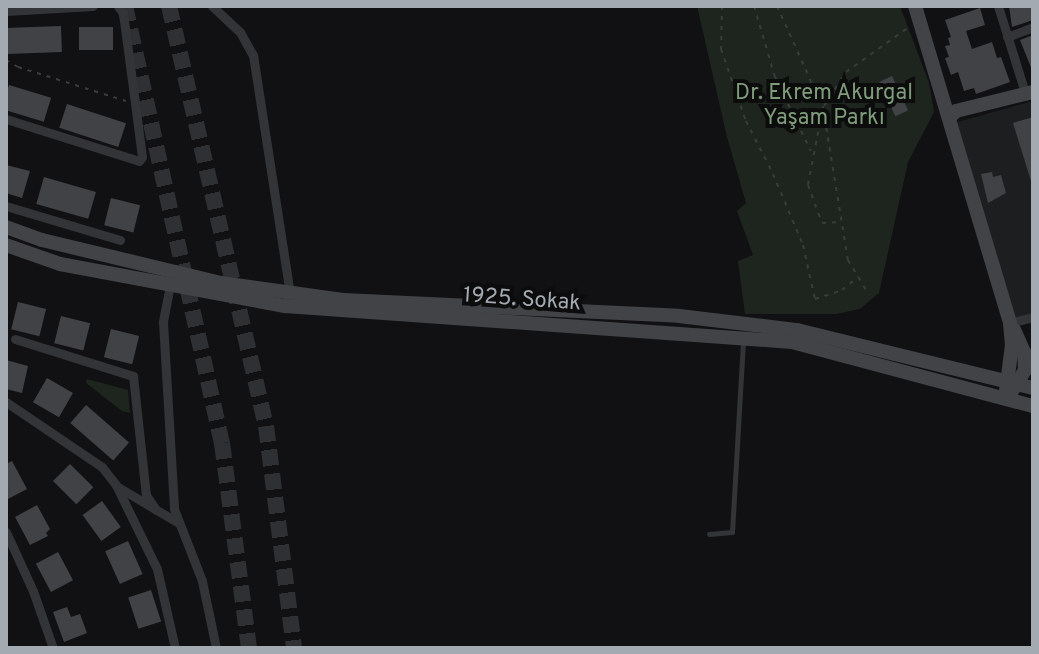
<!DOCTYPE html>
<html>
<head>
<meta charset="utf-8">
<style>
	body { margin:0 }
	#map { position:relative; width:1039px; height:654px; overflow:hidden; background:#111113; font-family:Overpass,sans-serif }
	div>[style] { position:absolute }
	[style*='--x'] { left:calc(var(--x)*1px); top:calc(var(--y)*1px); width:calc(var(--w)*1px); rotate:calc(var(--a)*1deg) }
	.built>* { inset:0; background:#1d1e1f }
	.green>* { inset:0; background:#1e251e }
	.building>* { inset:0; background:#404246; transform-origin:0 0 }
	.motorway-tunnel>* { height:16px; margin-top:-8px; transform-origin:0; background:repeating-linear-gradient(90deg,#2e3033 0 16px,transparent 0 24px) }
	.path>* { height:2px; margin-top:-1px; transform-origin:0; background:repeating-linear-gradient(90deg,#393b3e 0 4px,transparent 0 10px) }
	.service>* { height:5px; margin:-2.5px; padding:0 2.5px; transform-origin:2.5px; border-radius:2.5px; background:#323437 }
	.minor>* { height:9px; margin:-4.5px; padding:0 4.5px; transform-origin:4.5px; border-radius:4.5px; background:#323437 }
	.secondary>* { height:14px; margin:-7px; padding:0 7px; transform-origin:7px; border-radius:7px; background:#414347 }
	span { translate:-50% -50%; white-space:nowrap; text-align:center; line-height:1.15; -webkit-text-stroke:8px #0c0c0d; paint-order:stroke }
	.park-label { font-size:22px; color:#7f9d7b }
	.street-label { font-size:22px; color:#a3aab2 }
	.frame { position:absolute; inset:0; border:8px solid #a3aab2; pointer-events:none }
</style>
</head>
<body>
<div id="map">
	<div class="built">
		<div style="clip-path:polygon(1033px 101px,1033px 316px,1015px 321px,954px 123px)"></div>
	</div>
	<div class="green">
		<div style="clip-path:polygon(697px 6px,900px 6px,929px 83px,934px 112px,908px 162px,879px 293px,860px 309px,836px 314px,745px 314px,738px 261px,753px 255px,737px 211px,746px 203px,727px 137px)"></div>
		<div style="clip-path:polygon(87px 379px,128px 390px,130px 413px,122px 411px,86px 383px)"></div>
	</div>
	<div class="building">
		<div style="clip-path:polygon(1009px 6px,1033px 6px,1033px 20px,1012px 27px)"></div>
		<div style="clip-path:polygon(980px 8px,985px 25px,966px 31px,972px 49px,992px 42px,997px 58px,1001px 57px,1010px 82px,976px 94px,974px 88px,964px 91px,958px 72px,951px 75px,945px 58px,949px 57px,945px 46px,950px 45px,948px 38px,951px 37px,945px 20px)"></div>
		<div style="left:61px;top:26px;width:26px;height:55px;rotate:88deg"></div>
		<div style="left:113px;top:27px;width:23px;height:34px;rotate:90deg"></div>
		<div style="clip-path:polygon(1033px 35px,1033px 70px,1032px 70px,1020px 40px)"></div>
		<div style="left:892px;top:76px;width:38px;height:14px;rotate:65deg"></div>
		<div style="left:9px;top:85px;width:44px;height:25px;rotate:17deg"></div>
		<div style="left:67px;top:104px;width:62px;height:25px;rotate:18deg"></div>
		<div style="clip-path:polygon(1033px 117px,1033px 181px,1031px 181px,1013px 123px)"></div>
		<div style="clip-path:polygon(6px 165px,30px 171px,22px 198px,6px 193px)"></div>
		<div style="clip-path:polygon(992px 172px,993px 177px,1001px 175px,1006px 193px,988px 203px,981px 174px)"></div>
		<div style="left:44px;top:177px;width:54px;height:28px;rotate:16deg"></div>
		<div style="left:111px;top:198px;width:30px;height:28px;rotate:14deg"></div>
		<div style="left:18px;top:302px;width:29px;height:28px;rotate:14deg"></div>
		<div style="left:61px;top:316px;width:30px;height:28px;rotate:14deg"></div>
		<div style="left:111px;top:329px;width:29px;height:29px;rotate:14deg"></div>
		<div style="clip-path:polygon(6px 360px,28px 366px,22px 393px,6px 389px)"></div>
		<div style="left:47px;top:378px;width:30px;height:28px;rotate:30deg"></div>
		<div style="left:86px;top:405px;width:57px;height:24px;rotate:41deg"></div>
		<div style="clip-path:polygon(12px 461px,27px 489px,6px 500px,6px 464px)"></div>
		<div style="left:70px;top:464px;width:33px;height:24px;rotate:45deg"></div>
		<div style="left:102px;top:501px;width:32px;height:24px;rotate:54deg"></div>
		<div style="clip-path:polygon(37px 505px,50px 529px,46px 533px,48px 536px,30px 545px,15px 517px)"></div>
		<div style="left:128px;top:541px;width:36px;height:25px;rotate:66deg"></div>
		<div style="left:58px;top:552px;width:32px;height:25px;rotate:62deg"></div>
		<div style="left:151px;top:590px;width:33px;height:24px;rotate:72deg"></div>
		<div style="clip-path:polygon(67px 607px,71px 617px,80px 614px,87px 633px,64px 642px,53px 612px)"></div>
	</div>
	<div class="motorway-tunnel">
		<div style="--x:125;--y:6;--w:448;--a:77.5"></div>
		<div style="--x:222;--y:443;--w:207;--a:82.5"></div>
		<div style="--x:169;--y:6;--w:431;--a:77"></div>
		<div style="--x:266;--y:426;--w:224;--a:82.8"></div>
	</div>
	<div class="path">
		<div style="--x:722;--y:6;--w:43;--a:91.3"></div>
		<div style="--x:721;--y:49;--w:76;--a:70.9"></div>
		<div style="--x:746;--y:121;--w:59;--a:63"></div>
		<div style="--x:773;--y:174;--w:77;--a:67.1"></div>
		<div style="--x:803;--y:245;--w:55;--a:77.5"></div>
		<div style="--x:815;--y:299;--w:28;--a:-18"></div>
		<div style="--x:842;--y:290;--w:21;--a:-39"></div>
		<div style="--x:754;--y:6;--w:74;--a:73.5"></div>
		<div style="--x:775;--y:77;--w:82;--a:64.1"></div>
		<div style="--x:777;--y:6;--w:112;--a:65.7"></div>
		<div style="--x:823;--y:108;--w:154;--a:80.7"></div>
		<div style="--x:848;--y:260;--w:37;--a:59"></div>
		<div style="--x:6;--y:60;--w:14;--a:30"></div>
		<div style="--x:18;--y:67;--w:113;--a:17.5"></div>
		<div style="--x:824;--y:106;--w:40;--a:-57.1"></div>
		<div style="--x:846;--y:72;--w:77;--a:-35.5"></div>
		<div style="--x:822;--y:112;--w:74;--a:100.9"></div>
		<div style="--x:808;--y:185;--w:40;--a:69.8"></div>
		<div style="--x:822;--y:223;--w:19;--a:-3"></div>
	</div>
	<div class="service">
		<div style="--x:709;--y:534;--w:23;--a:-5"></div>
		<div style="--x:732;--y:532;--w:192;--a:-86.7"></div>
	</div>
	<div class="minor">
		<div style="--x:212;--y:6;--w:38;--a:43"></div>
		<div style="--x:240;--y:32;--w:26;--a:61"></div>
		<div style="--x:253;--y:55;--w:241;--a:81.2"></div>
		<div style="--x:998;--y:6;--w:94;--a:72.7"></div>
		<div style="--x:6;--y:11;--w:87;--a:-3.3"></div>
		<div style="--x:1007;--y:37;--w:28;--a:-21"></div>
		<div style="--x:6;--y:119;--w:139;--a:17.5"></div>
		<div style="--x:139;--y:161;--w:5;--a:-53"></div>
		<div style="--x:142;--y:157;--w:54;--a:-97.4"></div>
		<div style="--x:135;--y:103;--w:91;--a:-97.6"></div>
		<div style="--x:123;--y:13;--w:9;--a:-126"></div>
		<div style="--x:6;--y:206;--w:119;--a:16.6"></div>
		<div style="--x:170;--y:285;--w:38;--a:101"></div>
		<div style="--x:163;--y:322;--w:187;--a:86.6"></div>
		<div style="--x:174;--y:509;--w:77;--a:68.7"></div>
		<div style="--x:202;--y:581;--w:68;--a:78.2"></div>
		<div style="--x:1010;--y:323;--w:24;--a:-15"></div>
		<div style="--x:15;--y:339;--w:124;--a:17.4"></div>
		<div style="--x:133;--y:376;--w:120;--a:83.8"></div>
		<div style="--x:146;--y:495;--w:18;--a:56"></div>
		<div style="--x:6;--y:402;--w:116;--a:34.1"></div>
		<div style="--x:102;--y:467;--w:23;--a:52"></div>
		<div style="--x:116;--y:485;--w:93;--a:64"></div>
		<div style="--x:157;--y:569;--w:81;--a:77.2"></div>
		<div style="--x:118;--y:487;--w:69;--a:30.7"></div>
		<div style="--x:6;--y:532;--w:65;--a:65.4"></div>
		<div style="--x:33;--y:591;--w:60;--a:70.7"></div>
	</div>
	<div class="secondary">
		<div style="--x:915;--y:6;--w:331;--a:73.3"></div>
		<div style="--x:1010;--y:323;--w:22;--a:85"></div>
		<div style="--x:1012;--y:345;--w:46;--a:97.4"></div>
		<div style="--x:950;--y:117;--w:8;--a:-45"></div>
		<div style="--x:956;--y:111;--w:79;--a:-13.9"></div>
		<div style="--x:6;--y:227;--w:38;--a:20"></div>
		<div style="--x:42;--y:240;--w:184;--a:13.5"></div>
		<div style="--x:221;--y:283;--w:123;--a:7.9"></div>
		<div style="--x:343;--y:300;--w:336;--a:2.7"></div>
		<div style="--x:679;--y:316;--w:119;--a:6.8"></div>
		<div style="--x:797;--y:330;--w:243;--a:13.8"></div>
		<div style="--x:6;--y:245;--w:57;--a:19.4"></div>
		<div style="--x:60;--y:264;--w:229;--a:10.6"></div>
		<div style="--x:285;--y:306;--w:508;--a:4.06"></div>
		<div style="--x:792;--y:342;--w:249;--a:14.9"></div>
		<div style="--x:1012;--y:391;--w:25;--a:-58"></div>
		<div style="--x:1025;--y:370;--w:18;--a:-93"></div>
		<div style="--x:1024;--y:352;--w:24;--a:-114"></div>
	</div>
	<div class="park-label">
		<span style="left:824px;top:106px">Dr. Ekrem Akurgal<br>Yaşam Parkı</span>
	</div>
	<div class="street-label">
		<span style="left:522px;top:300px;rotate:4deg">1925. Sokak</span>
	</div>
	<div class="frame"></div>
</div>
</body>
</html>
